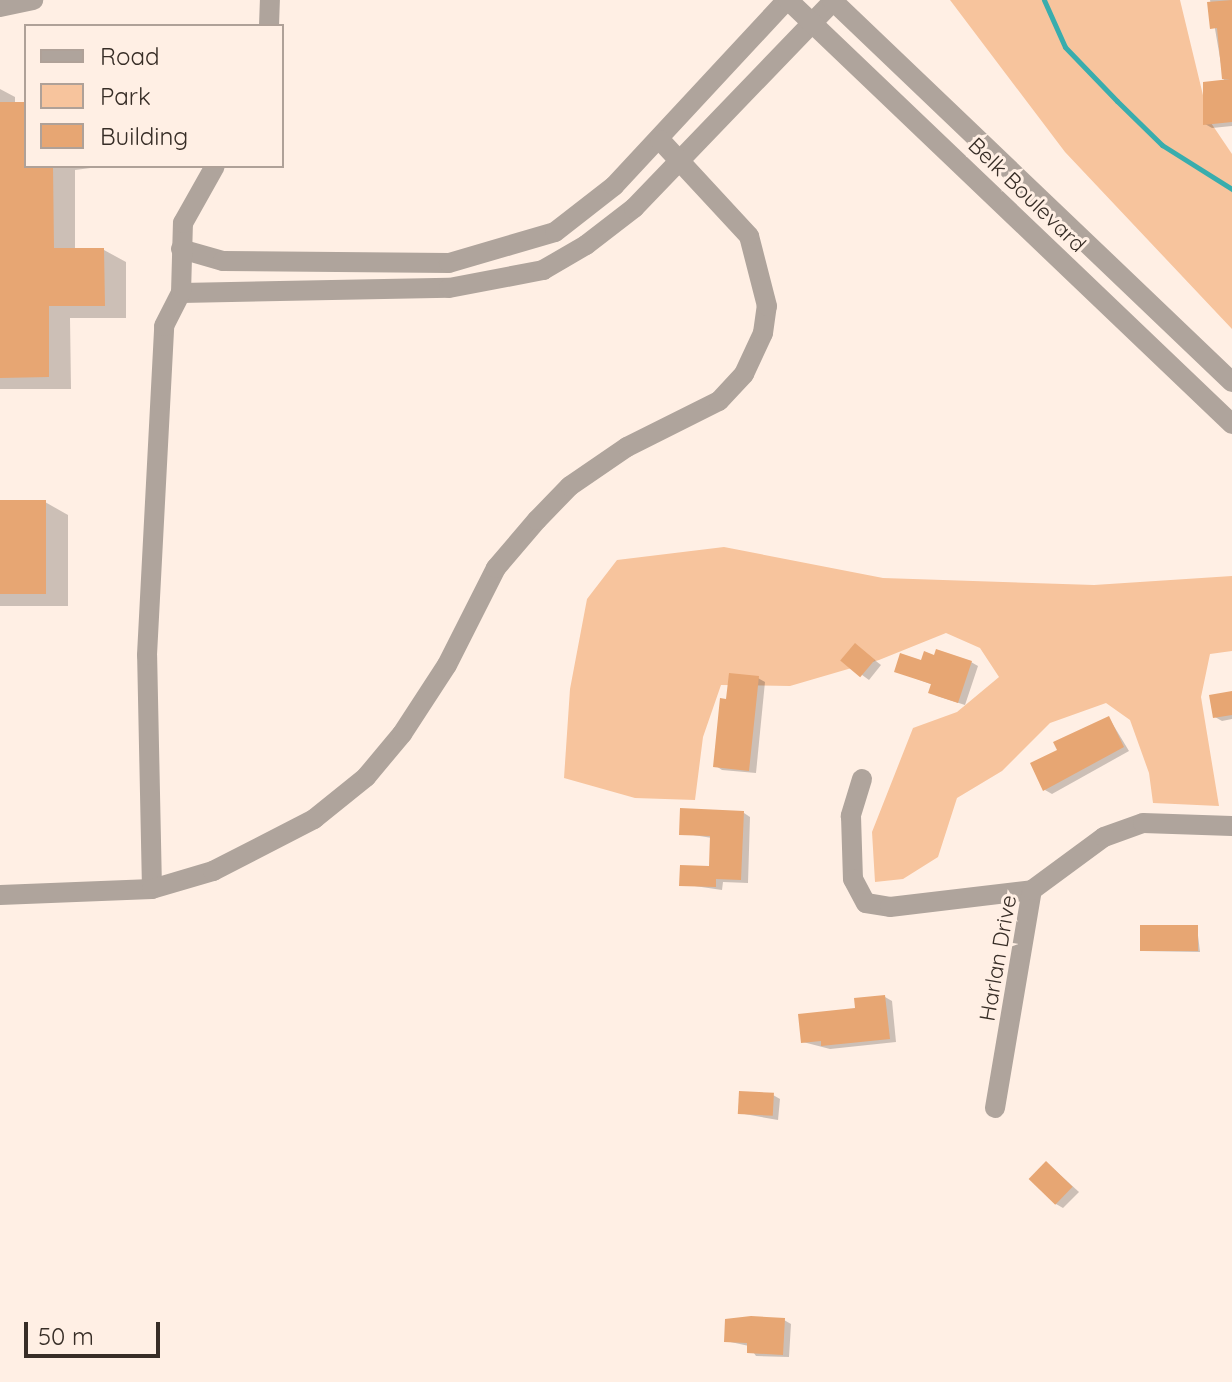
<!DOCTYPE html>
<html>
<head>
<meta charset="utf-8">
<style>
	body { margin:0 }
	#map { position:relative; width:1232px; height:1382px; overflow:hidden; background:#ffefe4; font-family:Quicksand,sans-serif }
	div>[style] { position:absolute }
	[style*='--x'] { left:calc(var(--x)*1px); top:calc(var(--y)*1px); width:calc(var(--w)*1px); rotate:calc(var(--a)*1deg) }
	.green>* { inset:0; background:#f7c49d }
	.shadow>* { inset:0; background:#0003 }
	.stream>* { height:5px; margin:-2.5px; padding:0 2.5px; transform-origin:2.5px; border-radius:2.5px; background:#39adad }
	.building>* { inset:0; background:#e7a673; transform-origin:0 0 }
	.minor>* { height:20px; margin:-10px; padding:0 10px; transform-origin:10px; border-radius:10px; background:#afa49c }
	.tertiary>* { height:20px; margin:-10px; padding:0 10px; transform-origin:10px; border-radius:10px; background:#afa49c }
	span { translate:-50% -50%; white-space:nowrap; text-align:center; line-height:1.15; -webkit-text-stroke:6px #ffefe4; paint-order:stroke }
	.street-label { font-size:22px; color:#372d26 }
	.legend { position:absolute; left:24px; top:24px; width:260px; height:144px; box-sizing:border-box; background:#ffefe4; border:2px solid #afa198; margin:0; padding:10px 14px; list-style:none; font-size:24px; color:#372d26 }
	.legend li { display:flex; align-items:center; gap:16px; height:40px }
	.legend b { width:40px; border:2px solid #afa198 }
	.scale { position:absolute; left:24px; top:1322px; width:136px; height:36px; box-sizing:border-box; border:4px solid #372d26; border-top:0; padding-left:10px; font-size:24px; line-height:28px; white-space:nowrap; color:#372d26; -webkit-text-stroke:6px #ffefe4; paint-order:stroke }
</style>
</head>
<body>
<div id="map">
	<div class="green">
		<div style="clip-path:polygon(950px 0,1180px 0,1209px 120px,1232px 154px,1232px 329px,1065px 152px)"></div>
		<div style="clip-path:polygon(724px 547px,883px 578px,1094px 585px,1232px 576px,1232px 651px,1210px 654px,1201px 697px,1219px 806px,1153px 803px,1149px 773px,1130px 720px,1106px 703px,1050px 723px,1002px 771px,957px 798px,938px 857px,903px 879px,875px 882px,872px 832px,913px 728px,957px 712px,999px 677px,980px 648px,946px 633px,879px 660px,790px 686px,721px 685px,703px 737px,695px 800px,635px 798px,564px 778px,570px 689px,587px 599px,617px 560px)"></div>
	</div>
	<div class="shadow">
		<div style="clip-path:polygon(1210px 0,1232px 0,1232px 126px,1212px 128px,1205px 124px,1224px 81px)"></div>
		<div style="clip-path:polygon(0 89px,15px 97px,15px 104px,26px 104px,26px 166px,106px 166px,75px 170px,75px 250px,104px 250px,126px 262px,126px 318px,70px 318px,71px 389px,0 389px)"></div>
		<div style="clip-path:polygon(45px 502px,68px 515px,68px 606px,0 606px,0 503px)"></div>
		<div style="clip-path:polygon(862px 650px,881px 665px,869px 680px,843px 661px)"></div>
		<div style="clip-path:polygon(971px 662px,978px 666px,965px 705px,937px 696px,930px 692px,933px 685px,896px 671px,922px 663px)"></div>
		<div style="clip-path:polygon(758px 678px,765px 682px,756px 773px,722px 770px,716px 766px,728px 701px)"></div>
		<div style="clip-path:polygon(1232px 693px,1232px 719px,1222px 721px,1215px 717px)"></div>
		<div style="clip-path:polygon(1109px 718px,1129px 751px,1052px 794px,1045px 790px,1059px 751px)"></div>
		<div style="clip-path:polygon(744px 813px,750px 817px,748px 883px,723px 882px,722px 890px,681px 884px,711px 868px,712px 838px,681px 833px)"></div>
		<div style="clip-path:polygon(1197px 927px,1200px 952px,1143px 951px)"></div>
		<div style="clip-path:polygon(885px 997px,892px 1001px,896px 1042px,830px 1049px,803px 1042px)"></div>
		<div style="clip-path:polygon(773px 1095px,780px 1099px,778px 1120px,739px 1113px)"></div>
		<div style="clip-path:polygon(1047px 1163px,1079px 1192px,1063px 1208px,1056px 1204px)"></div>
		<div style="clip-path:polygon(784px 1320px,791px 1324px,789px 1357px,756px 1356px,749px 1346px,726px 1341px)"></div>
	</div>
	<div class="stream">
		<div style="--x:1044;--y:0;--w:51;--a:65.9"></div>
		<div style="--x:1065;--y:47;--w:75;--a:46.1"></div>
		<div style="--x:1117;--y:101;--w:63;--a:44.4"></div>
		<div style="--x:1162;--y:145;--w:83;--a:32.2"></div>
	</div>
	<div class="building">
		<div style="clip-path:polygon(1232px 0,1232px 122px,1203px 125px,1203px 82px,1230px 79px,1222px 79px,1217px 28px,1210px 29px,1207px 2px)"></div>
		<div style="clip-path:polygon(0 102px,26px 102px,26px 166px,53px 166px,54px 248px,104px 248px,105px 306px,49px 306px,49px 377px,0 378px)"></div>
		<div style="left:46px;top:500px;width:94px;height:46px;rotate:90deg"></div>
		<div style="left:855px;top:643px;width:26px;height:23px;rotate:40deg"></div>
		<div style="clip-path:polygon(936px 649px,972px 661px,958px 703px,928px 693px,931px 684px,894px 672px,900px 653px,921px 660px,924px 651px,934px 655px)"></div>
		<div style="clip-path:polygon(729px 673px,759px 676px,749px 771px,713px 767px,720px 698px,726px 699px)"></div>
		<div style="clip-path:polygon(1232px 691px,1232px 715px,1213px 718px,1209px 695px)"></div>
		<div style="clip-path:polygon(1109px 716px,1124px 747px,1043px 791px,1030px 763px,1057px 750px,1053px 742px)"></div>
		<div style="clip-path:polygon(680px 808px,744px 811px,741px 880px,716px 879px,716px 887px,679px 886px,680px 865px,709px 866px,710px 836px,679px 835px)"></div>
		<div style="left:1198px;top:925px;width:26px;height:58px;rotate:90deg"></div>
		<div style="clip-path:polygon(885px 995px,890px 1039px,821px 1046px,821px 1041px,801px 1043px,798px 1014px,855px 1008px,854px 998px)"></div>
		<div style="left:739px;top:1091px;width:35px;height:23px;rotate:3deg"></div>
		<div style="left:1046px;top:1161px;width:37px;height:25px;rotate:44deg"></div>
		<div style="clip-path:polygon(751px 1316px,785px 1318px,783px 1355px,747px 1353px,747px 1343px,724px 1342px,725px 1319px)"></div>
	</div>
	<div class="minor">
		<div style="--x:0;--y:7;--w:34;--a:-12"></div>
		<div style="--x:269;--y:26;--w:26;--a:-88"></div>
		<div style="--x:181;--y:249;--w:44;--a:15.9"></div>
		<div style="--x:223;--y:261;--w:226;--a:0.5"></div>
		<div style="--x:449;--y:263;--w:110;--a:-16.3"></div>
		<div style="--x:555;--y:232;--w:75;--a:-37.9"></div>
		<div style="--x:614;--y:186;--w:254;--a:-47.1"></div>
		<div style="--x:181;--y:293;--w:268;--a:-1.1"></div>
		<div style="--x:449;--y:288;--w:96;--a:-10.8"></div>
		<div style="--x:543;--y:270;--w:50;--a:-30.2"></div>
		<div style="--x:586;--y:245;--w:61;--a:-37.6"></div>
		<div style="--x:634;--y:208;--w:287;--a:-46.1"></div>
		<div style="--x:862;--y:779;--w:39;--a:107"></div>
		<div style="--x:851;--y:816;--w:63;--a:88.2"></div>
		<div style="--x:853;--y:879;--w:27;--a:62"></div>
		<div style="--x:866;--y:903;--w:24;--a:9"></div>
		<div style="--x:890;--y:907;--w:143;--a:-6.8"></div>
		<div style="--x:152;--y:889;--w:234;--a:-91.2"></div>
		<div style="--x:147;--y:655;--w:329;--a:-87"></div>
		<div style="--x:164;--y:326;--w:37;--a:-63"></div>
		<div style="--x:181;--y:293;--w:70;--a:-88.4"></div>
		<div style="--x:183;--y:223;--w:65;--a:-60.7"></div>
		<div style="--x:0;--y:895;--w:152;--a:-2.3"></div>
		<div style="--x:152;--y:889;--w:64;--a:-16.4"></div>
		<div style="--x:213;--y:871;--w:114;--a:-27.2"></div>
		<div style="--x:314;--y:819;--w:67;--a:-38.9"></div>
		<div style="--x:366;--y:777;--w:56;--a:-50.1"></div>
		<div style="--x:402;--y:734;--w:82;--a:-56.9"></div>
		<div style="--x:447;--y:665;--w:109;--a:-63.2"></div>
		<div style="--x:496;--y:568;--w:63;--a:-49.5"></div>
		<div style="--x:537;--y:520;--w:47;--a:-45.9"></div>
		<div style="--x:570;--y:486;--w:69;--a:-34.4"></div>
		<div style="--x:627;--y:447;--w:103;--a:-26.6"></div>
		<div style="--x:719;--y:401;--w:37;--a:-47"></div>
		<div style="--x:744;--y:374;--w:45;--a:-65.1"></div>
		<div style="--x:763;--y:333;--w:27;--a:-82"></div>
		<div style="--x:767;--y:306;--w:72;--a:-104.4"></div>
		<div style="--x:749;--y:236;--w:131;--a:-132.8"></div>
		<div style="--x:995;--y:1108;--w:221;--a:-80.4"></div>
		<div style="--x:1032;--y:890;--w:89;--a:-36.4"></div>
		<div style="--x:1104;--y:837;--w:41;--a:-19.7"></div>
		<div style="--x:1143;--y:823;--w:89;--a:1.9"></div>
	</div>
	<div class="tertiary">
		<div style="--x:788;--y:0;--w:614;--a:43.68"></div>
		<div style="--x:832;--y:0;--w:553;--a:43.68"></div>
	</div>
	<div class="street-label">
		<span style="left:1027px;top:195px;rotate:44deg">Belk Boulevard</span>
		<span style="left:998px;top:958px;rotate:-80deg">Harlan Drive</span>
	</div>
	<ul class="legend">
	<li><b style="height:10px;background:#afa49c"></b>Road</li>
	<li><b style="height:22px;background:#f7c49d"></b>Park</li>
	<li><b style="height:22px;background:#e7a673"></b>Building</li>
	</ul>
	<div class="scale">50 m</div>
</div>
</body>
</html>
